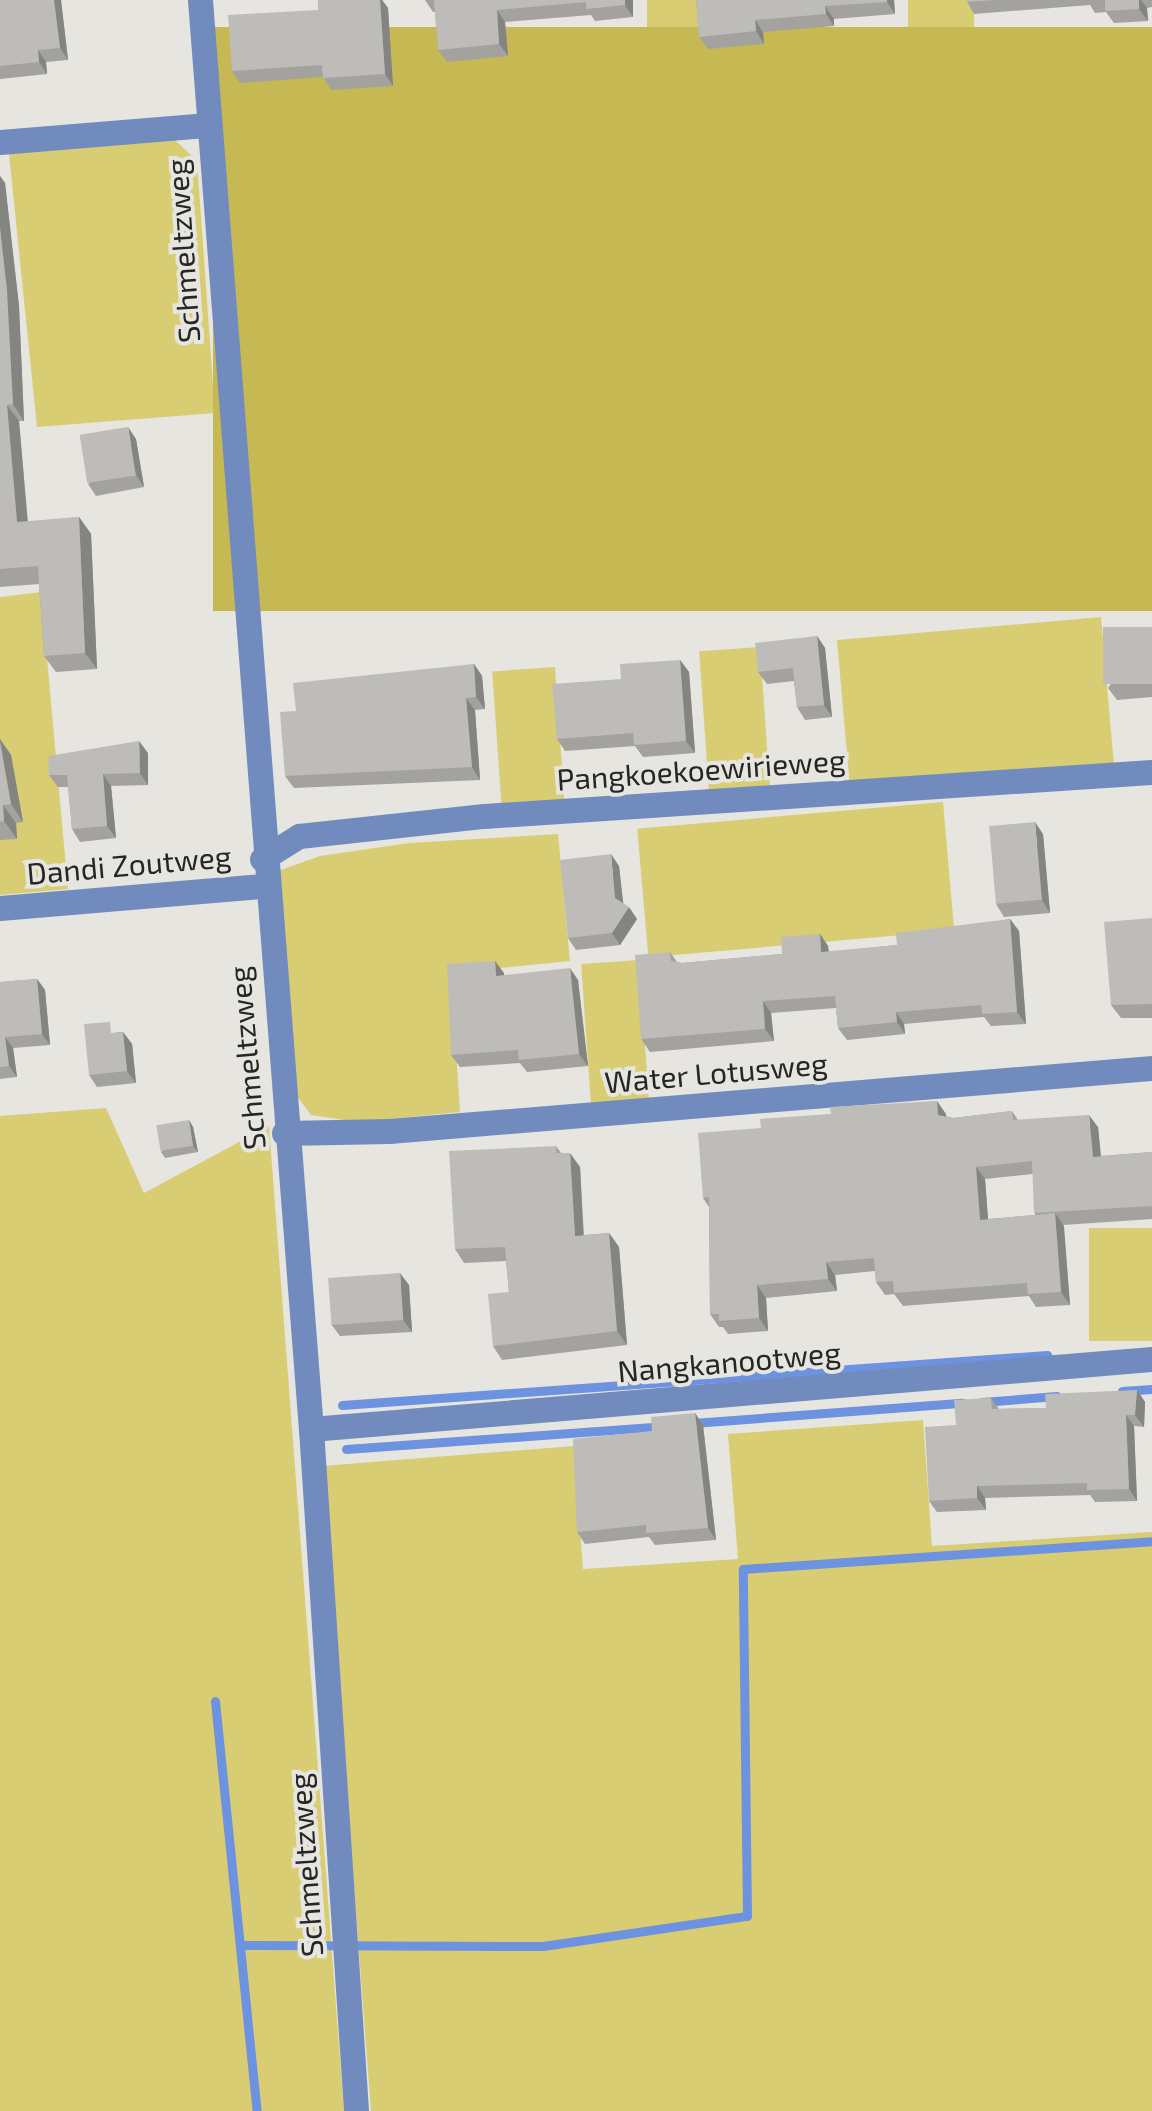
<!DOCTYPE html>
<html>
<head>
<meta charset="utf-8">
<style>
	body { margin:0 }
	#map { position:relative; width:1152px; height:2111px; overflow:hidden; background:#e6e5e0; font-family:"Exo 2",sans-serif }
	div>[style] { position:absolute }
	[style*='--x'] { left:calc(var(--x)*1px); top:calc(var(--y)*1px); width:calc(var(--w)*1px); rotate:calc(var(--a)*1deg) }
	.green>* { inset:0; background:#d9cd73; transform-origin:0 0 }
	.forest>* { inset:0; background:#c6b852; transform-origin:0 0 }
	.stream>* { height:9px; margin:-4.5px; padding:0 4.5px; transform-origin:4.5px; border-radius:4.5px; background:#6c92e0 }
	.minor>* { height:25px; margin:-12.5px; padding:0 12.5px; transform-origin:12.5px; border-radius:12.5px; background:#718bbe }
	.wall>* { inset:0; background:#a3a29e }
	.shaded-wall>* { inset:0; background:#848481 }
	.building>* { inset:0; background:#bdbcb8; transform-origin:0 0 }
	span { translate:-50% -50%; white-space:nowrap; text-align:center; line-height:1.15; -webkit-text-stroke:8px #e6e5e0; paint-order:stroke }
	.street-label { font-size:30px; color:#262624 }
</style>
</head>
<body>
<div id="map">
	<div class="green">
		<div style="left:647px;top:0;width:63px;height:72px"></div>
		<div style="left:908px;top:0;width:66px;height:49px"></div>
		<div style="clip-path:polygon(173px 138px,197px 161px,215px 413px,37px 427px,9px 154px)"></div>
		<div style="clip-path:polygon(41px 592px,68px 889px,0 895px,0 597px)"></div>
		<div style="left:1101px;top:617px;width:153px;height:265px;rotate:85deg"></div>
		<div style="left:760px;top:647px;width:149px;height:61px;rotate:86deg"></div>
		<div style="left:555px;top:667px;width:146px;height:63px;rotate:86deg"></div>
		<div style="left:943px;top:802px;width:129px;height:307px;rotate:85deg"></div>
		<div style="clip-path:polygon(558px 834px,570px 961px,451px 973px,460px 1112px,358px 1122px,311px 1115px,291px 1088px,275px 872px,320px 856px,409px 843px)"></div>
		<div style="left:639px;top:960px;width:139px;height:58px;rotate:86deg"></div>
		<div style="clip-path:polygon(106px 1108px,144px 1193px,269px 1126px,344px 2111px,0 2111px,0 1116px)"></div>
		<div style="left:1152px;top:1228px;width:113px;height:63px;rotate:90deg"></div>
		<div style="clip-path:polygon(923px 1420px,932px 1546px,1152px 1532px,1152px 2111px,371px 2111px,322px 1466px,574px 1446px,583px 1569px,738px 1559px,728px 1434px)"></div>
	</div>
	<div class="forest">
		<div style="left:1152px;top:27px;width:584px;height:939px;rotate:90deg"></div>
	</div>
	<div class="stream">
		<div style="--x:1122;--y:1391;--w:30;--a:-4"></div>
		<div style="--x:982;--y:1402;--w:75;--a:-4.6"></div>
		<div style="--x:342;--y:1405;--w:707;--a:-4.06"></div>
		<div style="--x:693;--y:1423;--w:270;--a:-4.3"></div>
		<div style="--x:346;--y:1449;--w:318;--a:-4.1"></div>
		<div style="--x:215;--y:1701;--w:412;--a:84.2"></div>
		<div style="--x:240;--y:1945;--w:303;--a:0.2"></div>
		<div style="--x:543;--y:1946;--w:206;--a:-8.4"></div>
		<div style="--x:747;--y:1916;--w:347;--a:-90.7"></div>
		<div style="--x:743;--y:1569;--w:410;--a:-3.9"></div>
	</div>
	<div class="minor">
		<div style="--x:200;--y:0;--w:1433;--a:85.56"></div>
		<div style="--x:311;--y:1429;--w:683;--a:86.22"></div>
		<div style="--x:0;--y:142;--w:206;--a:-4.7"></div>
		<div style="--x:262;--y:859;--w:44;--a:-31.9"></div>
		<div style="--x:299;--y:836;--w:186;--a:-6.2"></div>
		<div style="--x:484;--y:816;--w:669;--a:-3.77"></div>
		<div style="--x:0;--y:908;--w:265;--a:-4.8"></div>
		<div style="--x:284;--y:1133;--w:105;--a:-1.1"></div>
		<div style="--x:389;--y:1131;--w:766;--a:-4.72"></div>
		<div style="--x:311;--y:1429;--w:844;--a:-4.76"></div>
	</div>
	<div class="wall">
		<div style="clip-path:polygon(0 0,61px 0,68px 60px,46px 62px,47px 74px,0 79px)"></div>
		<div style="clip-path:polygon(318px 0,382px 0,388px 8px,393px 86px,331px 90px,323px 77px,240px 83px,232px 71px,318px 10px)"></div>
		<div style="clip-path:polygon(425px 0,633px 0,633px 17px,595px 21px,591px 15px,505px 22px,508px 56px,447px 62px,438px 50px,435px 12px,433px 12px)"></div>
		<div style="clip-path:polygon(696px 0,894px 0,895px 14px,834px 19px,834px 26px,763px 32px,764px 44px,708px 49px,699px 37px)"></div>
		<div style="clip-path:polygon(966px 0,1152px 0,1152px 7px,1147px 8px,1148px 21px,1114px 23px,1106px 12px,1095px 13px,1090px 5px,974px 14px)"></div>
		<div style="clip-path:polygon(0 176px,5px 183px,19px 306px,24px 421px,19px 421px,28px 522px,79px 517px,91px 534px,97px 669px,56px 672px,44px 656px,39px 584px,0 587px)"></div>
		<div style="clip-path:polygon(136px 439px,144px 487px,96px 496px,88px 484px)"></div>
		<div style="clip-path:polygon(1152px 627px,1152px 697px,1117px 700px,1108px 688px)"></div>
		<div style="clip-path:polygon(817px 636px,825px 648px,832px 717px,805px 720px,797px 707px,794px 681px,767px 684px,758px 672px)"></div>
		<div style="clip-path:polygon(680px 660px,689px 672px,695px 753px,643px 757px,635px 746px,565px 751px,557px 739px,621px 679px)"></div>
		<div style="clip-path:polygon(474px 664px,482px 676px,485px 709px,475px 710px,480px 780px,294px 788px,285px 776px,296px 711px)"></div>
		<div style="clip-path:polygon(0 739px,11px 755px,23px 822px,16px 823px,17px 839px,0 840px)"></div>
		<div style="clip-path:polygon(148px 753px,148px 785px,111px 786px,116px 838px,80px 842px,72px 829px,68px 787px,58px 787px,49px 775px)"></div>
		<div style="clip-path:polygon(1043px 834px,1050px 913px,1004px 917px,996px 904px)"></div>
		<div style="clip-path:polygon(619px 866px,623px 903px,637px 919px,620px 945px,576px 950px,568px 938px)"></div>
		<div style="clip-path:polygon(1152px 918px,1152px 1018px,1121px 1018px,1111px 1005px)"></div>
		<div style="clip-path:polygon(1010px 919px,1019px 931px,1026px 1024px,991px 1026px,984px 1017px,904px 1024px,905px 1034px,847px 1040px,838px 1028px,836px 1008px,771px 1013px,774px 1041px,650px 1052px,641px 1039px,670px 952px,677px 962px,682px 963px,782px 954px,820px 934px,828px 946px,829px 952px,897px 945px)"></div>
		<div style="clip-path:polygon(495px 961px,504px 975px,578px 980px,588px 1066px,527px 1072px,520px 1063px,460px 1067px,451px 1055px)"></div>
		<div style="clip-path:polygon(37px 979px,45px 990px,50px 1045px,13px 1048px,17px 1077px,0 1079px,0 982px)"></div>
		<div style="clip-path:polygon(117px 1032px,123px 1032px,132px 1044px,136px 1083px,97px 1087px,89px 1075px)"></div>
		<div style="clip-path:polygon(evenodd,937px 1101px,946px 1116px,953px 1118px,1012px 1111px,1018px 1120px,1098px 1127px,1101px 1156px,1152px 1152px,1152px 1219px,1063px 1225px,1070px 1305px,1036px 1307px,1029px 1296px,903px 1306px,894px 1294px,885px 1295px,876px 1282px,875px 1271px,835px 1275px,837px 1291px,766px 1298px,768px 1331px,728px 1334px,723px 1327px,719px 1327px,710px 1314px,709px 1207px,703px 1198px,761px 1128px,831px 1114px,937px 1101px,1033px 1174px,1035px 1215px,988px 1219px,985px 1179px,1033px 1174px)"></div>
		<div style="clip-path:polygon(189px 1120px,193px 1127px,198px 1152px,165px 1158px,161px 1152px)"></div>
		<div style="clip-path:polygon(556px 1146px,561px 1153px,580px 1167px,584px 1235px,609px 1233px,619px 1247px,627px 1345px,502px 1360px,493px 1346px,509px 1292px,506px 1261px,464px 1263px,455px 1249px)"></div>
		<div style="clip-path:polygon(409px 1285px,412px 1332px,340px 1336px,331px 1324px)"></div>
		<div style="clip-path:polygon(1137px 1390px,1145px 1402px,1144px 1427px,1134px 1426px,1137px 1501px,1095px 1502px,1090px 1495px,985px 1498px,986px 1510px,937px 1512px,929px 1501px,956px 1425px,991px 1398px,999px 1409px,1046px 1408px)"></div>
		<div style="clip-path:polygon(695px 1413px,703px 1425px,716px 1540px,655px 1545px,649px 1537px,585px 1544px,577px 1532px,652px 1431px)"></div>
	</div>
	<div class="shaded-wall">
		<div style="clip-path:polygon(54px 0,61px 0,68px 60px,60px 48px)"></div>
		<div style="clip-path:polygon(380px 0,382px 0,388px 8px,393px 86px,385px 74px)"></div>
		<div style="clip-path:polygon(625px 0,633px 0,633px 17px,625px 5px)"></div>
		<div style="clip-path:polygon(887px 0,894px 0,895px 14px,887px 2px)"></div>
		<div style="clip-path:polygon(1139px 0,1141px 0,1147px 8px,1148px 21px,1139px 9px)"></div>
		<div style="clip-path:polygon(825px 6px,834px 19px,834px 26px,826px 14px)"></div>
		<div style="clip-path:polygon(497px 10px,505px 22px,508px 56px,499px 44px)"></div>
		<div style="clip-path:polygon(755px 20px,763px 32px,764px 44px,756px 31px)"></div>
		<div style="clip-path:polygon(38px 50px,46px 62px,47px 74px,39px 62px)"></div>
		<div style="clip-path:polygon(0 176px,5px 183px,19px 306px,24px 421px,13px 404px,0 228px)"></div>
		<div style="clip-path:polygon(7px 405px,19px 421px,29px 539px,17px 522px)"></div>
		<div style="clip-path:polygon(128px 427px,136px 439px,144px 487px,136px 475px)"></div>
		<div style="clip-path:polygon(79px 517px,91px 534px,97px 669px,85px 653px)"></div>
		<div style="clip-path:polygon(817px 636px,825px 648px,832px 717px,824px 705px)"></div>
		<div style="clip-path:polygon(680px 660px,689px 672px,695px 753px,686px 741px)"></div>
		<div style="clip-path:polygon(474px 664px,482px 676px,485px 709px,476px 697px)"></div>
		<div style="clip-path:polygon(466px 698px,475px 710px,480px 780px,472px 767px)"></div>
		<div style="clip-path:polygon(0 739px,11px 755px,23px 822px,11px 804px)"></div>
		<div style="clip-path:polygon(139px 741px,148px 753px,148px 785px,140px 773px)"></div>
		<div style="clip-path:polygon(103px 774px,111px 786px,116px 838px,107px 826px)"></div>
		<div style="clip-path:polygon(3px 805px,16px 823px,17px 839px,4px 821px)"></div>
		<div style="clip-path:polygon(1035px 822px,1043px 834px,1050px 913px,1042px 900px)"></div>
		<div style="clip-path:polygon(611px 854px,619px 866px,624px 910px,615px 898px)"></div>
		<div style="clip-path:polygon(629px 907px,637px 919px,620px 945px,612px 933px)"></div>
		<div style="clip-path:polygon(1010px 919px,1019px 931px,1026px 1024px,1017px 1012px)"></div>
		<div style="clip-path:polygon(820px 934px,828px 946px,830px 965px,821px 952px)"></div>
		<div style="clip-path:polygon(495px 961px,504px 973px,504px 988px,496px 976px)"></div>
		<div style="clip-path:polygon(570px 968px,578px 980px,588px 1066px,579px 1054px)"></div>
		<div style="clip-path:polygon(37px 979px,45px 990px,50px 1045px,42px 1034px)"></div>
		<div style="clip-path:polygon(763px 1001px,771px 1013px,774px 1041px,765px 1029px)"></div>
		<div style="clip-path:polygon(896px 1012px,904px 1024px,905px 1034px,897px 1022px)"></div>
		<div style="clip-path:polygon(123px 1032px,132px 1044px,136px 1083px,127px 1071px)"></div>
		<div style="clip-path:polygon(5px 1037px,13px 1048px,17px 1077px,9px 1066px)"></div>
		<div style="clip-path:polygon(937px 1101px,946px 1114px,946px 1127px,938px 1115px)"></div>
		<div style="clip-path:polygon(1089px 1115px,1098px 1127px,1102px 1169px,1093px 1157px)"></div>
		<div style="clip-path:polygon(189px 1120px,193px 1127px,198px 1152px,193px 1146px)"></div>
		<div style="clip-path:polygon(570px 1153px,580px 1167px,584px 1250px,575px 1236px)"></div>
		<div style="clip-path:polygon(976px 1167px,985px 1179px,989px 1232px,980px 1220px)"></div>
		<div style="clip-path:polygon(1055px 1213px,1064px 1226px,1070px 1305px,1061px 1292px)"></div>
		<div style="clip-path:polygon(609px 1233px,619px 1247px,627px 1345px,617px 1331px)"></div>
		<div style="clip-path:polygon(826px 1262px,835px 1275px,837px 1291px,828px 1279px)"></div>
		<div style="clip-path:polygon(400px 1273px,409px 1285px,412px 1332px,403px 1320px)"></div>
		<div style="clip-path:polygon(757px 1285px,766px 1298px,768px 1331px,759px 1318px)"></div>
		<div style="clip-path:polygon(1137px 1390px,1145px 1402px,1144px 1427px,1135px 1415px)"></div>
		<div style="clip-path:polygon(695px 1413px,703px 1425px,716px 1540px,708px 1528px)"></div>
		<div style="clip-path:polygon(1126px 1415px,1134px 1426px,1137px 1501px,1129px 1489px)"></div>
		<div style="clip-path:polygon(977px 1486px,985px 1498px,986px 1510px,977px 1498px)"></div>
	</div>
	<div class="building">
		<div style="clip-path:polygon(0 0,54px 0,60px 48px,38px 50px,39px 62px,0 66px)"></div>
		<div style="clip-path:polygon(318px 0,380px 0,385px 74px,323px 78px,322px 65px,232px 71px,228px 15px,318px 10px)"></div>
		<div style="clip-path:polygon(434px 0,625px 0,625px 5px,586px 9px,586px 2px,497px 10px,499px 44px,438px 50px)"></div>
		<div style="clip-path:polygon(696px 0,887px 0,887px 2px,825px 6px,826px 14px,755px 20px,756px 31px,699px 37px)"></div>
		<div style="clip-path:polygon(966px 0,996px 0,966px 2px)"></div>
		<div style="clip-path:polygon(1105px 0,1139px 0,1139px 9px,1105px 11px)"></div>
		<div style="clip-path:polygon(0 228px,7px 290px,13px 404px,7px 405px,17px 522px,79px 517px,85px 653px,44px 656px,38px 566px,0 569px)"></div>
		<div style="left:128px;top:427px;width:49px;height:49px;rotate:81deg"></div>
		<div style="left:1152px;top:627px;width:57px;height:49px;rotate:90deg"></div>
		<div style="clip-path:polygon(817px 636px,824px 705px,797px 707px,793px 668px,758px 672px,755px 643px)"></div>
		<div style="clip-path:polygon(680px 660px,686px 741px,634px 745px,633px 733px,557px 739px,552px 684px,621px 679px,620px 664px)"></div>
		<div style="clip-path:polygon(474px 664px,476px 697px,466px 698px,472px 767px,285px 776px,280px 712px,296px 711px,293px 683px)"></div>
		<div style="clip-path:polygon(139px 741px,140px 773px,103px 774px,107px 826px,72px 829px,67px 775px,49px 775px,48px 756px)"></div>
		<div style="clip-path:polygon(0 743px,11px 804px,3px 805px,4px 821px,0 822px)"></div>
		<div style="left:1035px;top:822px;width:78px;height:46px;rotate:85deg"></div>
		<div style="clip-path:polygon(611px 854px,615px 898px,629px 907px,612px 933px,568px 938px,560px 860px)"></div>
		<div style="clip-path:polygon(1152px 918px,1152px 1004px,1111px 1005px,1104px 922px)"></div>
		<div style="clip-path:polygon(1010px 919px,1017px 1012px,982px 1014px,981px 1005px,896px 1012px,897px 1022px,838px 1028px,835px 996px,763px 1001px,765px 1029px,641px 1039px,635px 955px,670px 952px,671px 961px,682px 963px,782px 954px,781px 937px,820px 934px,821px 952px,897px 945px,896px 933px)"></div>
		<div style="clip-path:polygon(495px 961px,496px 976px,570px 968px,579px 1054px,519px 1060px,518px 1050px,451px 1055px,447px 964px)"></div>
		<div style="clip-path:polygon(37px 979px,42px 1034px,5px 1037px,9px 1066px,0 1067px,0 982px)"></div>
		<div style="clip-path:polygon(110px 1022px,111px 1033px,123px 1032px,127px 1071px,89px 1075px,84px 1024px)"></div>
		<div style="clip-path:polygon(937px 1101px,938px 1115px,953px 1118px,1012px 1111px,1013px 1120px,1089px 1115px,1093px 1157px,1152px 1152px,1152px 1206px,1034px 1213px,1032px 1161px,976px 1167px,980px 1220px,1055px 1213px,1061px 1292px,1028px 1294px,1027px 1283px,894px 1293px,893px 1281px,876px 1282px,874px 1258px,826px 1262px,828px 1279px,757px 1285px,759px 1318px,719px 1321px,719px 1314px,710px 1314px,709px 1197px,703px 1198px,698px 1133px,761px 1128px,760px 1119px,831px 1114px,830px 1107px)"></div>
		<div style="left:189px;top:1120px;width:26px;height:33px;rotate:81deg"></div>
		<div style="clip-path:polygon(556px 1146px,556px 1153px,570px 1153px,575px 1236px,609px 1233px,617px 1331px,493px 1346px,488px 1294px,509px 1292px,505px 1247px,455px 1249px,449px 1151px)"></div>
		<div style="left:400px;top:1273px;width:47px;height:72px;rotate:86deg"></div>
		<div style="clip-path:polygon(1137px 1390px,1135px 1415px,1126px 1415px,1129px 1489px,1087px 1490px,1087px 1483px,977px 1486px,977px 1498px,929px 1501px,925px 1427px,956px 1425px,954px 1400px,991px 1398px,992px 1409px,1046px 1408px,1045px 1394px)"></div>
		<div style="clip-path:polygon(695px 1413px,708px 1528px,646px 1533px,646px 1525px,577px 1532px,573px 1439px,652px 1431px,651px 1417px)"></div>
	</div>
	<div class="street-label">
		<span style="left:182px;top:251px;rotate:-94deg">Schmeltzweg</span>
		<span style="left:701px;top:769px;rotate:-4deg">Pangkoekoewirieweg</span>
		<span style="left:129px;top:864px;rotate:-5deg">Dandi Zoutweg</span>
		<span style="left:246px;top:1058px;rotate:-95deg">Schmeltzweg</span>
		<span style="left:716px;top:1072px;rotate:-5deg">Water Lotusweg</span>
		<span style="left:729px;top:1361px;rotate:-5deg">Nangkanootweg</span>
		<span style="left:305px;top:1865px;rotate:-94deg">Schmeltzweg</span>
	</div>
</div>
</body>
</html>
